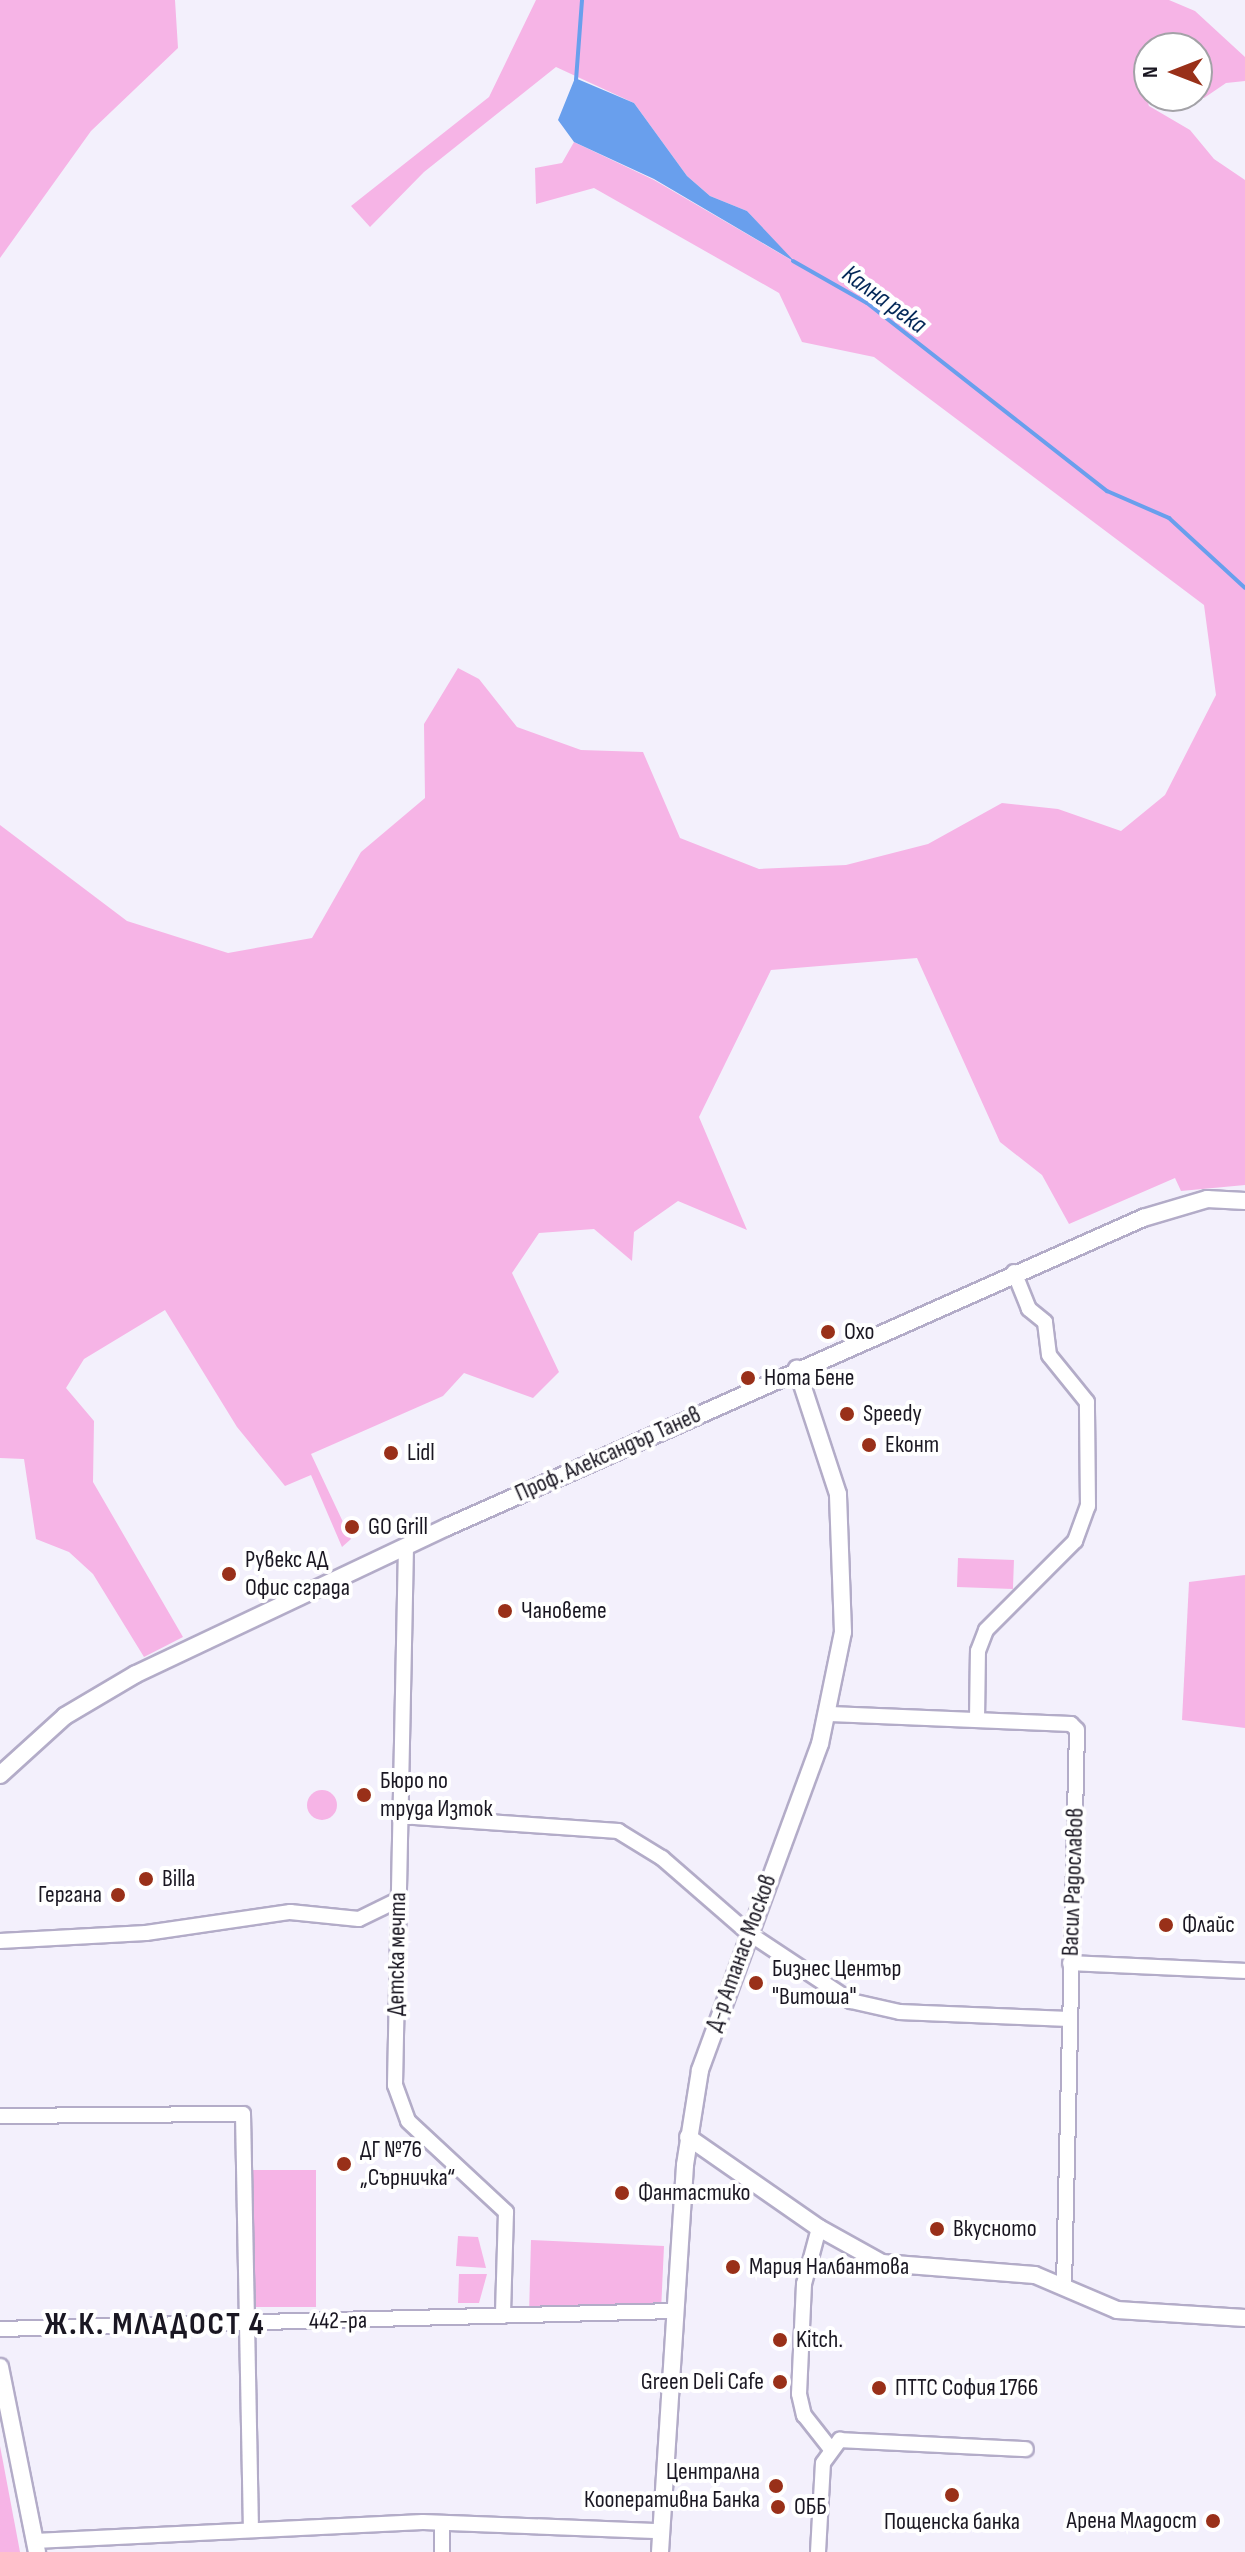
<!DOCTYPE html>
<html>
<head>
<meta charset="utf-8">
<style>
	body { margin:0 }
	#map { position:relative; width:1245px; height:2552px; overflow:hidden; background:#f3f0fc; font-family:"Sofia Sans Condensed",sans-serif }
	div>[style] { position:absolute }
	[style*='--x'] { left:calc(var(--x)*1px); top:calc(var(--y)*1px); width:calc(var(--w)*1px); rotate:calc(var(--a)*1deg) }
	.green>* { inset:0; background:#f6b4e6; transform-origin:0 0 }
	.round { border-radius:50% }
	.water>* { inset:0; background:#699fed }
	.stream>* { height:4px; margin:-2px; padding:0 2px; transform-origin:2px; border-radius:2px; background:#699fed }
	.roads { filter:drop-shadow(2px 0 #b3acc8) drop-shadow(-2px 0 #b3acc8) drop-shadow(0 2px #b3acc8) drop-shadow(0 -2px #b3acc8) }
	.minor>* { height:14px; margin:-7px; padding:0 7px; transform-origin:7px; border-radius:7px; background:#fff }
	.tertiary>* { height:16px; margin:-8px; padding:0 8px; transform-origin:8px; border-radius:8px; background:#fff }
	.dots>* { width:22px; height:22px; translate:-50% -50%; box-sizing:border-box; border:4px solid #fff; border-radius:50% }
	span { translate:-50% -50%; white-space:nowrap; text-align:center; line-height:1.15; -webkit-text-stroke:8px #fff; paint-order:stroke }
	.poi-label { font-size:24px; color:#1a1722 }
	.left { translate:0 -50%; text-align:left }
	.right { translate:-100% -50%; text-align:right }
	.street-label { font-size:24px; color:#1a1722 }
	.water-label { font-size:26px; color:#042858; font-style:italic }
	.district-label { font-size:32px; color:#1a1722; font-weight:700; letter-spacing:2px }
	.north { position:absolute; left:1133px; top:32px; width:80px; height:80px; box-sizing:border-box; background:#fff; border:2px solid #a3a2a7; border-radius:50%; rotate:270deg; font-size:22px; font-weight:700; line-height:32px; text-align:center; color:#1a1722 }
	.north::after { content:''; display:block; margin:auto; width:28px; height:36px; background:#993019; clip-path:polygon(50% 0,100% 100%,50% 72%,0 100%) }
</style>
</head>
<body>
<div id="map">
	<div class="green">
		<div style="clip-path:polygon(0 0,175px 0,178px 48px,91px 131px,0 258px)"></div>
		<div style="clip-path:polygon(536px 0,1169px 0,1195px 11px,1245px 57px,1245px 81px,1226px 83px,1204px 98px,1197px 94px,1197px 48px,1149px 48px,1149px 72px,1138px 72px,1149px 106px,1190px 130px,1214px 159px,1245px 180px,1245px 1185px,1181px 1191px,1175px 1178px,1069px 1224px,1042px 1175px,1000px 1142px,917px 958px,771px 970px,699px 1117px,747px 1230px,678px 1201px,634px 1232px,632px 1261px,594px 1229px,539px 1233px,512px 1273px,559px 1372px,533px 1398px,464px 1373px,443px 1396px,311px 1454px,351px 1539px,342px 1547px,311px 1475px,285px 1486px,237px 1427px,165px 1310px,84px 1359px,66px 1388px,94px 1421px,93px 1482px,183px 1637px,144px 1657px,93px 1574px,69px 1552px,36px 1539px,24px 1459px,0 1458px,0 825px,127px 921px,228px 953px,312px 938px,361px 852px,425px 798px,424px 724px,458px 668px,479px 679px,517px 727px,581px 750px,643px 752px,680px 838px,759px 869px,846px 865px,928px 844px,1002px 803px,1058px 809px,1121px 831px,1165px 795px,1216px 695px,1204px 605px,874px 357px,802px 342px,779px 293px,594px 188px,536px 204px,535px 168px,562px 163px,574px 142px,654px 180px,793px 261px,747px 211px,710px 196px,687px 176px,634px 103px,556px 67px,424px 172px,370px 227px,351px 206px,489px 97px)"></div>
		<div style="left:958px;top:1558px;width:56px;height:29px;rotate:2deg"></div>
		<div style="clip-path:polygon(1245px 1575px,1245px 1728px,1182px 1720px,1189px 1582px)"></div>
		<div class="round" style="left:307px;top:1790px;width:30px;height:30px"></div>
		<div style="left:316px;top:2170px;width:137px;height:63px;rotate:90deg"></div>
		<div style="clip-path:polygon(458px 2236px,478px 2237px,486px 2268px,456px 2266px)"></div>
		<div style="clip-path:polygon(531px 2240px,664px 2246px,661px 2311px,529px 2315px)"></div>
		<div style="clip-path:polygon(459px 2274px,487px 2274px,479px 2303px,458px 2303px)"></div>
		<div style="clip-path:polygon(0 2446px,4px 2467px,20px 2552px,0 2552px)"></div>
	</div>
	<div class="water">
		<div style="clip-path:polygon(575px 78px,634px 103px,687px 176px,710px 196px,747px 211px,795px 262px,654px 179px,574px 142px,558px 120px)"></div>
	</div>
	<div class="stream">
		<div style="--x:576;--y:80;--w:80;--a:-85.7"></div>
		<div style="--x:793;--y:261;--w:85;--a:29.6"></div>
		<div style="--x:867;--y:303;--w:305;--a:38.1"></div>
		<div style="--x:1107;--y:491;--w:68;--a:23.5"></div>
		<div style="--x:1169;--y:518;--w:103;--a:42.6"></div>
	</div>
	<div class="roads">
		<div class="minor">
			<div style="--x:406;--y:1546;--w:539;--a:91.17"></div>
			<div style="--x:395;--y:2085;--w:38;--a:70"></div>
			<div style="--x:408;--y:2121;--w:134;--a:42.9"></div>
			<div style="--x:506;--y:2212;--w:104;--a:91.7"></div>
			<div style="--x:830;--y:1714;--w:241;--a:2.4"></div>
			<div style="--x:1071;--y:1724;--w:8;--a:45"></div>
			<div style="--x:1077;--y:1730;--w:555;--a:91.34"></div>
			<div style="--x:977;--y:1720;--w:69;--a:-89.2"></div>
			<div style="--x:978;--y:1651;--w:22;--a:-69"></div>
			<div style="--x:986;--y:1630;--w:126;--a:-45"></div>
			<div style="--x:1075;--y:1541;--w:37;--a:-70"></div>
			<div style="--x:1088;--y:1506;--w:104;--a:-90.6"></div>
			<div style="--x:1087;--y:1402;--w:60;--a:-129"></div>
			<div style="--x:1049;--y:1355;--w:33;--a:-97"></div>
			<div style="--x:1045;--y:1322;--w:21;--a:-141"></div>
			<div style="--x:1029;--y:1309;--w:40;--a:-112"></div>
			<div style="--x:400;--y:1816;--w:219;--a:3.9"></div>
			<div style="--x:618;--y:1831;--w:52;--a:31.5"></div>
			<div style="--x:662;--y:1858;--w:113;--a:41"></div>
			<div style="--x:747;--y:1932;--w:125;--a:33.6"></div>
			<div style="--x:851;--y:2001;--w:50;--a:12.7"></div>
			<div style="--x:900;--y:2012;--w:168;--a:2.4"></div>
			<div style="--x:0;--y:1941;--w:146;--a:-3.1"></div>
			<div style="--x:146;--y:1933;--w:146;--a:-8.3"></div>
			<div style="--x:290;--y:1912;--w:69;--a:5.8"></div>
			<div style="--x:359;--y:1919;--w:43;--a:-26"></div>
			<div style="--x:1070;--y:1963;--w:175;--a:2.6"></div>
			<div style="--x:0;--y:2116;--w:243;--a:-0.5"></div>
			<div style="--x:243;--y:2114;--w:413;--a:88.9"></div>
			<div style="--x:819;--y:2228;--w:58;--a:105"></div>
			<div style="--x:804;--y:2284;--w:110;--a:92.6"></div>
			<div style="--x:799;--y:2394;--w:22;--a:77"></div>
			<div style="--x:804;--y:2415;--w:42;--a:51.8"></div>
			<div style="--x:0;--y:2329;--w:676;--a:-1.53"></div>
			<div style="--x:442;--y:2526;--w:26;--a:90"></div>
			<div style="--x:35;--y:2541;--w:388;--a:-2.8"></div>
			<div style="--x:423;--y:2522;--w:238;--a:2.2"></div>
			<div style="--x:818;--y:2552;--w:89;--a:-86.8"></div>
			<div style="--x:823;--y:2463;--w:29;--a:-54"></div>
			<div style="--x:840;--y:2440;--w:186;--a:2.8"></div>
		</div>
		<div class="tertiary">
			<div style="--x:0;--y:1775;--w:88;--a:-42.2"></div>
			<div style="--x:65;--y:1716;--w:82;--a:-30.6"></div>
			<div style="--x:136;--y:1674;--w:344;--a:-25.3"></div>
			<div style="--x:447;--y:1527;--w:762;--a:-23.94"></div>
			<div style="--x:1143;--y:1218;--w:67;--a:-16.5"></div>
			<div style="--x:1207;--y:1199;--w:38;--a:3"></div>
			<div style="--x:688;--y:2137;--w:160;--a:34.8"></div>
			<div style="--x:819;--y:2228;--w:72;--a:29.1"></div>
			<div style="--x:882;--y:2263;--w:153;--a:4.5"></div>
			<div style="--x:1035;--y:2275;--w:89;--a:23.1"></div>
			<div style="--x:1117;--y:2310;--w:128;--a:3.6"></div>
			<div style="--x:0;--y:2367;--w:189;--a:78.7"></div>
			<div style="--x:660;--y:2552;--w:388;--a:-86.3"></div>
			<div style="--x:685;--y:2165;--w:96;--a:-81"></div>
			<div style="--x:700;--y:2070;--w:347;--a:-69.8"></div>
			<div style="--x:820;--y:1744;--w:114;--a:-78.4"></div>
			<div style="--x:843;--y:1632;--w:138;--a:-92.1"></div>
			<div style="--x:838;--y:1494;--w:132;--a:-108.2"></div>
		</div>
	</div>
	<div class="dots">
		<div style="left:828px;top:1332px;background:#993019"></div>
		<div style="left:748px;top:1378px;background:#993019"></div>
		<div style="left:847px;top:1414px;background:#993019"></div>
		<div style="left:869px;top:1445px;background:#993019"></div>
		<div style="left:391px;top:1453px;background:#993019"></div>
		<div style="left:352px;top:1527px;background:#993019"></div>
		<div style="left:229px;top:1574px;background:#993019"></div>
		<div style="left:505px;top:1611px;background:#993019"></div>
		<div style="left:364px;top:1795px;background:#993019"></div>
		<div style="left:146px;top:1879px;background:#993019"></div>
		<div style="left:118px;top:1895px;background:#993019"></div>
		<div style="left:1166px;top:1925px;background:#993019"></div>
		<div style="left:756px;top:1983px;background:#993019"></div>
		<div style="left:344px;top:2164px;background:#993019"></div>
		<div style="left:622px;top:2193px;background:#993019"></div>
		<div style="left:937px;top:2229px;background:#993019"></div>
		<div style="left:733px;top:2267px;background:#993019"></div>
		<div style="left:780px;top:2340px;background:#993019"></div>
		<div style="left:780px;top:2382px;background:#993019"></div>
		<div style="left:879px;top:2388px;background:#993019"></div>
		<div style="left:776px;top:2486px;background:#993019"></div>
		<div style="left:952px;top:2495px;background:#993019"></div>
		<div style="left:778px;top:2507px;background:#993019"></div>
		<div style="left:1213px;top:2521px;background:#993019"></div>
	</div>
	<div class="poi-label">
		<span class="left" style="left:844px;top:1332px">Охо</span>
		<span class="left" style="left:764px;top:1378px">Нота Бене</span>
		<span class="left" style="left:863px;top:1414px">Speedy</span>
		<span class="left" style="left:885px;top:1445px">Еконт</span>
		<span class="left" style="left:407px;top:1453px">Lidl</span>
		<span class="left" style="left:368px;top:1527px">GO Grill</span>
		<span class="left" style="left:245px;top:1574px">Рувекс АД<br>Офис сграда</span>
		<span class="left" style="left:521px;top:1611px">Чановете</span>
		<span class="left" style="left:380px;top:1795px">Бюро по<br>труда Изток</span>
		<span class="left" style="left:162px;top:1879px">Billa</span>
		<span class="right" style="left:102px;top:1895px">Гергана</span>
		<span class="left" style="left:1182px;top:1925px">Флайс</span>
		<span class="left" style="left:772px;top:1983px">Бизнес Център<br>"Витоша"</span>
		<span class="left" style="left:360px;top:2164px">ДГ №76<br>„Сърничка“</span>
		<span class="left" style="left:638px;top:2193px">Фантастико</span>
		<span class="left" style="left:953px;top:2229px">Вкусното</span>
		<span class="left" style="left:749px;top:2267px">Мария Налбантова</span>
		<span class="left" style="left:796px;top:2340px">Kitch.</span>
		<span class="right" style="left:764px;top:2382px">Green Deli Cafe</span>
		<span class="left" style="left:895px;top:2388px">ПТТС София 1766</span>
		<span class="right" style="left:760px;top:2486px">Централна<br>Кооперативна Банка</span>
		<span class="left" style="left:794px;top:2507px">ОББ</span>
		<span class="right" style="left:1197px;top:2521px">Арена Младост</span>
		<span style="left:952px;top:2522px">Пощенска банка</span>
	</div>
	<div class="street-label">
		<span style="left:608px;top:1454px;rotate:-24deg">Проф. Александър Танев</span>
		<span style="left:1073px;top:1882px;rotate:-88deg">Васил Радославов</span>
		<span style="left:741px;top:1953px;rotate:-70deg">Д-р Атанас Москов</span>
		<span style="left:397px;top:1954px;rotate:-89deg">Детска мечта</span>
		<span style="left:338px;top:2321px;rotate:-1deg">442-ра</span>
	</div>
	<div class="water-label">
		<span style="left:884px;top:300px;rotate:36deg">Кална река</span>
	</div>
	<div class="district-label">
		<span style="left:155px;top:2325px">Ж.К. МЛАДОСТ 4</span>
	</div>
	<div class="north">N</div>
</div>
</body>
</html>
